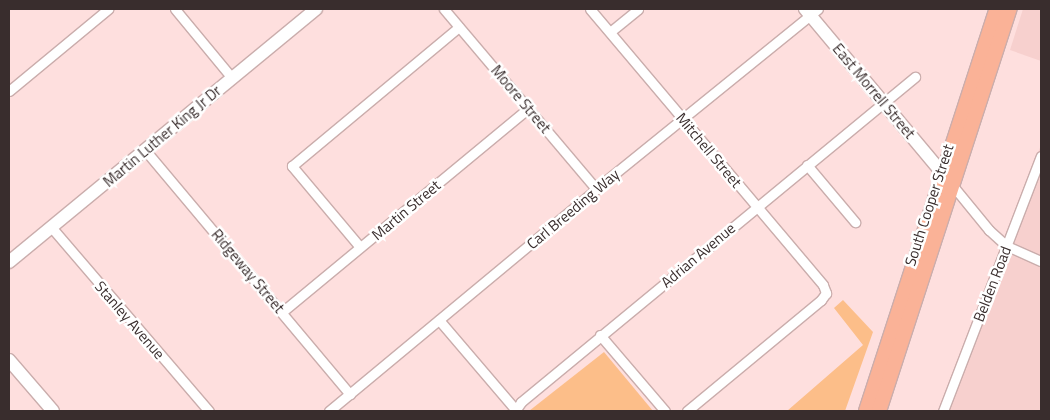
<!DOCTYPE html>
<html>
<head>
<meta charset="utf-8">
<style>
	body { margin:0 }
	#map { position:relative; width:1050px; height:420px; overflow:hidden; background:#fedfde; font-family:"Titillium Web",sans-serif }
	div>[style] { position:absolute }
	[style*='--x'] { left:calc(var(--x)*1px); top:calc(var(--y)*1px); width:calc(var(--w)*1px); rotate:calc(var(--a)*1deg) }
	.built>* { inset:0; background:#f7d0ce }
	.green>* { inset:0; background:#fcbe89 }
	.roads { filter:drop-shadow(1px 0 #caadac) drop-shadow(-1px 0 #caadac) drop-shadow(0 1px #caadac) drop-shadow(0 -1px #caadac) }
	.street>* { height:9px; margin:-4.5px; padding:0 4.5px; transform-origin:4.5px; border-radius:4.5px; background:#fff }
	.secondary>* { height:12px; margin:-6px; padding:0 6px; transform-origin:6px; border-radius:6px; background:#fff }
	.primary>* { height:14px; margin:-7px; padding:0 7px; transform-origin:7px; border-radius:7px; background:#fab297 }
	span { translate:-50% -50%; white-space:nowrap; text-align:center; line-height:1.15; -webkit-text-stroke:5px #fff; paint-order:stroke }
	.street-label { font-size:15px; color:#392d2d }
	.frame { position:absolute; inset:0; border:10px solid #392d2d; pointer-events:none }
</style>
</head>
<body>
<div id="map">
	<div class="built">
		<div style="clip-path:polygon(1023px 9px,1041px 9px,1041px 61px,1010px 50px)"></div>
		<div style="clip-path:polygon(1041px 145px,1041px 411px,939px 411px)"></div>
	</div>
	<div class="green">
		<div style="clip-path:polygon(843px 300px,873px 332px,845px 411px,787px 411px,863px 345px,834px 308px)"></div>
		<div style="clip-path:polygon(604px 352px,653px 411px,529px 411px)"></div>
	</div>
	<div class="roads">
		<div class="street">
			<div style="--x:175;--y:9;--w:89;--a:50.4"></div>
			<div style="--x:444;--y:9;--w:236;--a:49.8"></div>
			<div style="--x:590;--y:9;--w:361;--a:49.8"></div>
			<div style="--x:823;--y:285;--w:9;--a:69"></div>
			<div style="--x:826;--y:293;--w:9;--a:126"></div>
			<div style="--x:821;--y:300;--w:174;--a:140.4"></div>
			<div style="--x:610;--y:32;--w:36;--a:-39"></div>
			<div style="--x:9;--y:91;--w:129;--a:-39.6"></div>
			<div style="--x:145;--y:150;--w:319;--a:50"></div>
			<div style="--x:807;--y:165;--w:75;--a:49.9"></div>
			<div style="--x:953;--y:186;--w:57;--a:50.7"></div>
			<div style="--x:989;--y:230;--w:24;--a:42"></div>
			<div style="--x:1007;--y:246;--w:37;--a:24"></div>
			<div style="--x:52;--y:228;--w:241;--a:49.4"></div>
			<div style="--x:360;--y:247;--w:106;--a:-130"></div>
			<div style="--x:292;--y:166;--w:217;--a:-39.8"></div>
			<div style="--x:282;--y:312;--w:320;--a:-39.6"></div>
			<div style="--x:439;--y:320;--w:118;--a:49.5"></div>
			<div style="--x:600;--y:335;--w:100;--a:49.5"></div>
			<div style="--x:329;--y:411;--w:363;--a:-39.7"></div>
			<div style="--x:608;--y:179;--w:270;--a:-39"></div>
			<div style="--x:515;--y:411;--w:11;--a:-56"></div>
			<div style="--x:521;--y:402;--w:511;--a:-39.52"></div>
			<div style="--x:943;--y:411;--w:273;--a:-69"></div>
		</div>
		<div class="secondary">
			<div style="--x:805;--y:9;--w:215;--a:50.1"></div>
			<div style="--x:9;--y:262;--w:398;--a:-39.5"></div>
			<div style="--x:9;--y:360;--w:67;--a:49.2"></div>
		</div>
		<div class="primary">
			<div style="--x:866;--y:411;--w:423;--a:-72"></div>
			<div style="--x:879;--y:411;--w:423;--a:-72"></div>
		</div>
	</div>
	<div class="street-label">
		<span style="left:874px;top:91px;rotate:50deg">East Morrell Street</span>
		<span style="left:521px;top:99px;rotate:50deg">Moore Street</span>
		<span style="left:162px;top:136px;rotate:-40deg">Martin Luther King Jr Dr</span>
		<span style="left:709px;top:150px;rotate:50deg">Mitchell Street</span>
		<span style="left:929px;top:205px;rotate:-72deg">South Cooper Street</span>
		<span style="left:573px;top:209px;rotate:-40deg">Carl Breeding Way</span>
		<span style="left:406px;top:210px;rotate:-40deg">Martin Street</span>
		<span style="left:698px;top:255px;rotate:-40deg">Adrian Avenue</span>
		<span style="left:248px;top:271px;rotate:50deg">Ridgeway Street</span>
		<span style="left:992px;top:284px;rotate:-69deg">Belden Road</span>
		<span style="left:130px;top:320px;rotate:49deg">Stanley Avenue</span>
	</div>
	<div class="frame"></div>
</div>
</body>
</html>
